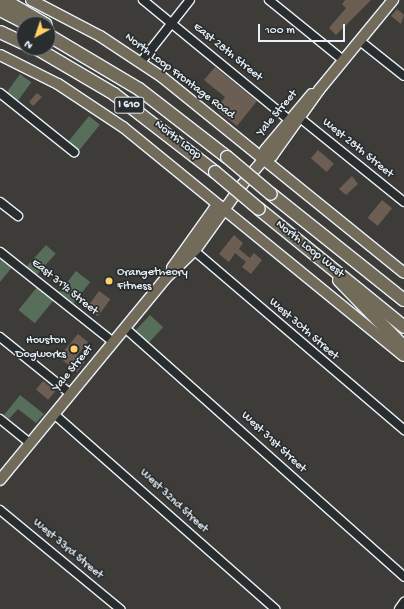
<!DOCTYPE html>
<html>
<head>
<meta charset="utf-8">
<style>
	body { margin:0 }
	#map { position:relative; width:404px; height:609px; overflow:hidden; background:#3e3c39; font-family:"Gochi Hand",sans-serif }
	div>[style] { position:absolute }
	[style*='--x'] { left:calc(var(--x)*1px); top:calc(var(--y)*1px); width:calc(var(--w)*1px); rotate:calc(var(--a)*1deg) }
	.green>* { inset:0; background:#566e5a; transform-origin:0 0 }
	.building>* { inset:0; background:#6c5e52; transform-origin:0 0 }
	.roads { filter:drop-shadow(1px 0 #e8f1f8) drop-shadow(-1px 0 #e8f1f8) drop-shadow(0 1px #e8f1f8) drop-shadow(0 -1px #e8f1f8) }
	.minor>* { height:8px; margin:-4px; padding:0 4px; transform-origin:4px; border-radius:4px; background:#2a2d2e }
	.major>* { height:10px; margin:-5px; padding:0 5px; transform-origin:5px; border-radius:5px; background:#736b5a }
	.highway>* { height:12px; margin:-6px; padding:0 6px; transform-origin:6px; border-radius:6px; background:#736b5a }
	.bridges { filter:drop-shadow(1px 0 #e8f1f8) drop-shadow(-1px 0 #e8f1f8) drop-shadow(0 1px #e8f1f8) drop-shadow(0 -1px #e8f1f8) }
	.highway-bridge>* { height:12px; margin:-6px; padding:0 6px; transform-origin:6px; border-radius:6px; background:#736b5a }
	.dots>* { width:11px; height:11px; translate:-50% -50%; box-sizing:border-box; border:2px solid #2a2d2e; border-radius:50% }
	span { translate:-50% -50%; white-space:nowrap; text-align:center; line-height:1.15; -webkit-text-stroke:3.5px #2a2d2e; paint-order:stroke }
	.shield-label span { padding:1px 3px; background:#2a2d2e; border:1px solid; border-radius:3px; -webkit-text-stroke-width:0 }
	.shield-label { font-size:11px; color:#e8f1f8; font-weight:700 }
	.street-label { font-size:12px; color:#e8f1f8 }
	.poi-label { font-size:12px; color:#e8f1f8 }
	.left { translate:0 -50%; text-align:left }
	.right { translate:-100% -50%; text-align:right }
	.north { position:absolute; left:16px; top:16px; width:40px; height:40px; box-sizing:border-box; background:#2a2d2e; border:1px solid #767b7f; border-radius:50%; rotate:220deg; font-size:11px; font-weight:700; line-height:16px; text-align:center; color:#e8f1f8 }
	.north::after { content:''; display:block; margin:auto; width:14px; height:18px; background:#ffd166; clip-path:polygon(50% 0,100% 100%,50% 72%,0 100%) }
	.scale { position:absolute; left:258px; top:24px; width:87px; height:18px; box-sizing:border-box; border:2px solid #e8f1f8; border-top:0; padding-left:5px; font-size:12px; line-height:14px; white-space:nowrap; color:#e8f1f8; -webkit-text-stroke:3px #2a2d2e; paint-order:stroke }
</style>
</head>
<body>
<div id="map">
	<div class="green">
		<div style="left:20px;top:74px;width:14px;height:24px;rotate:36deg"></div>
		<div style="left:89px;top:116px;width:14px;height:35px;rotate:39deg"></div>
		<div style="left:46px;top:245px;width:13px;height:32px;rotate:42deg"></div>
		<div style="clip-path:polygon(2px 257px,13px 266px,0 282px,0 260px)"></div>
		<div style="left:76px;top:271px;width:18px;height:29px;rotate:38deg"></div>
		<div style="left:38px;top:286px;width:21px;height:31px;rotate:39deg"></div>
		<div style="left:150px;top:315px;width:18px;height:23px;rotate:43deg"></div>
		<div style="clip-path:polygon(20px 395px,44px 414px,36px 423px,18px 409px,9px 419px,4px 415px)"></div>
	</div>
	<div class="building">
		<div style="clip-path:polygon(345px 0,371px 0,336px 35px,329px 28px,346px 8px,342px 4px)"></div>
		<div style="clip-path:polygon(397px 9px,404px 15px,401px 24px,391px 16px)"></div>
		<div style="clip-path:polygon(215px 67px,257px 101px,237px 126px,216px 109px,225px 97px,204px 80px)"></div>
		<div style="clip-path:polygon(37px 93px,42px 97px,33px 106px,29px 102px)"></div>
		<div style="left:318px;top:150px;width:21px;height:11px;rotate:41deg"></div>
		<div style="clip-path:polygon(352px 176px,358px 184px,346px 195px,339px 189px)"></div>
		<div style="left:382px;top:200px;width:13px;height:23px;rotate:39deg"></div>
		<div style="clip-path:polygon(234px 235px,243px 243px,239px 249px,250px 258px,254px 253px,262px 260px,251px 274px,242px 267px,246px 262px,235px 253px,229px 262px,219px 254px)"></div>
		<div style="left:99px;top:291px;width:14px;height:21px;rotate:36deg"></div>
		<div style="clip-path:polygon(78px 334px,88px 342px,77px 356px,85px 362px,77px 372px,59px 357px)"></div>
		<div style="left:43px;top:381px;width:16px;height:11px;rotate:40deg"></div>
	</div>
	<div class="roads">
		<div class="minor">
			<div style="--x:143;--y:0;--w:194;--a:39.4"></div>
			<div style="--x:269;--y:0;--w:95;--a:39"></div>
			<div style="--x:360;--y:41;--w:56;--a:38.5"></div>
			<div style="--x:141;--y:62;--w:79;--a:-51.7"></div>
			<div style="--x:0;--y:93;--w:95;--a:38.6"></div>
			<div style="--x:295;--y:114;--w:140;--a:38.9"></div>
			<div style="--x:0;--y:202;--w:23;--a:38"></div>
			<div style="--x:190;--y:247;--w:282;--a:40.5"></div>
			<div style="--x:0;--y:252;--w:144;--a:38.5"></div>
			<div style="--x:125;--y:328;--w:374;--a:41.7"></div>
			<div style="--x:0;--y:337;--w:91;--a:38.8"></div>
			<div style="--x:54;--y:414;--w:295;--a:41.4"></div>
			<div style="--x:0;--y:419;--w:38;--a:39"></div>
			<div style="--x:0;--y:510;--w:156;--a:39.5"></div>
			<div style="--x:399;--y:609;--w:9;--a:-54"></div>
		</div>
		<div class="major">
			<div style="--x:31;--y:0;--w:78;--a:27.6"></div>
			<div style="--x:100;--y:36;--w:74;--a:33.5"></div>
			<div style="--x:162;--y:77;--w:311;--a:39"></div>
			<div style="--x:0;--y:55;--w:65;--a:26.6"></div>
			<div style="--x:58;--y:84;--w:78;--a:33.5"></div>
			<div style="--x:123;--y:127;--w:362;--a:39.2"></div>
			<div style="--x:264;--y:159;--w:9;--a:-84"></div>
			<div style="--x:265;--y:150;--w:73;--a:-50"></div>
			<div style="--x:172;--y:268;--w:72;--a:-54.6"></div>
			<div style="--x:214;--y:209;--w:9;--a:-13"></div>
			<div style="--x:0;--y:480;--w:260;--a:-50.6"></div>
			<div style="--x:165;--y:279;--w:43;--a:-44.1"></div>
			<div style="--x:196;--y:249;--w:79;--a:-54.3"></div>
			<div style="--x:242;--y:185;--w:34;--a:-50"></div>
			<div style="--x:264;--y:159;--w:9;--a:-21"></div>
			<div style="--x:272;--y:156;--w:81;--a:-54.5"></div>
			<div style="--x:319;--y:90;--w:117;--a:-50.6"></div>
		</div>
		<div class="highway">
			<div style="--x:4;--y:0;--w:48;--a:30.3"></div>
			<div style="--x:0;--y:10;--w:30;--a:27"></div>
			<div style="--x:0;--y:32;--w:26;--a:25"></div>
			<div style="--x:48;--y:35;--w:106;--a:30.7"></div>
			<div style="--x:139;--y:89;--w:111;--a:37.7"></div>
			<div style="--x:36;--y:48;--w:91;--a:30.5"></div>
			<div style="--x:114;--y:94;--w:128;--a:37.7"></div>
			<div style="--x:271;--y:194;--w:170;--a:38.6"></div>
			<div style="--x:259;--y:209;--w:187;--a:39.1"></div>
			<div style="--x:339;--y:280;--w:93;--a:45.9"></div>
		</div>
	</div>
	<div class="bridges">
		<div class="highway-bridge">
			<div style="--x:227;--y:157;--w:57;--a:40.1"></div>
			<div style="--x:215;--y:172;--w:57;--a:40.1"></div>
		</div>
	</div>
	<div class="dots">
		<div style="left:109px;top:281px;background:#ffd166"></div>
		<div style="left:74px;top:349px;background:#ffd166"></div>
	</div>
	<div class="shield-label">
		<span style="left:129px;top:105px">I 610</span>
	</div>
	<div class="street-label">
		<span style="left:227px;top:53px;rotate:39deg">East 28th Street</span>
		<span style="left:179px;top:77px;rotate:37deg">North Loop Frontage Road</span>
		<span style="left:278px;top:114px;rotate:-50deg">Yale Street</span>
		<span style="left:177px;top:141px;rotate:38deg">North Loop</span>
		<span style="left:357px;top:149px;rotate:39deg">West 28th Street</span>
		<span style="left:309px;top:250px;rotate:39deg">North Loop West</span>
		<span style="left:64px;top:288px;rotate:39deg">East 31½ Street</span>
		<span style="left:303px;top:330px;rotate:41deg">West 30th Street</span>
		<span style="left:74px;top:369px;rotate:-51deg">Yale Street</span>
		<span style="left:273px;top:443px;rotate:43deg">West 31st Street</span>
		<span style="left:173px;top:502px;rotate:43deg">West 32nd Street</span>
		<span style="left:67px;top:550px;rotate:40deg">West 33rd Street</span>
	</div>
	<div class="poi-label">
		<span class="left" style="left:117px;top:281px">Orangetheory<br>Fitness</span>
		<span class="right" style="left:66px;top:349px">Houston<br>Dogworks</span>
	</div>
	<div class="north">N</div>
	<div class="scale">100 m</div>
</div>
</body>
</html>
